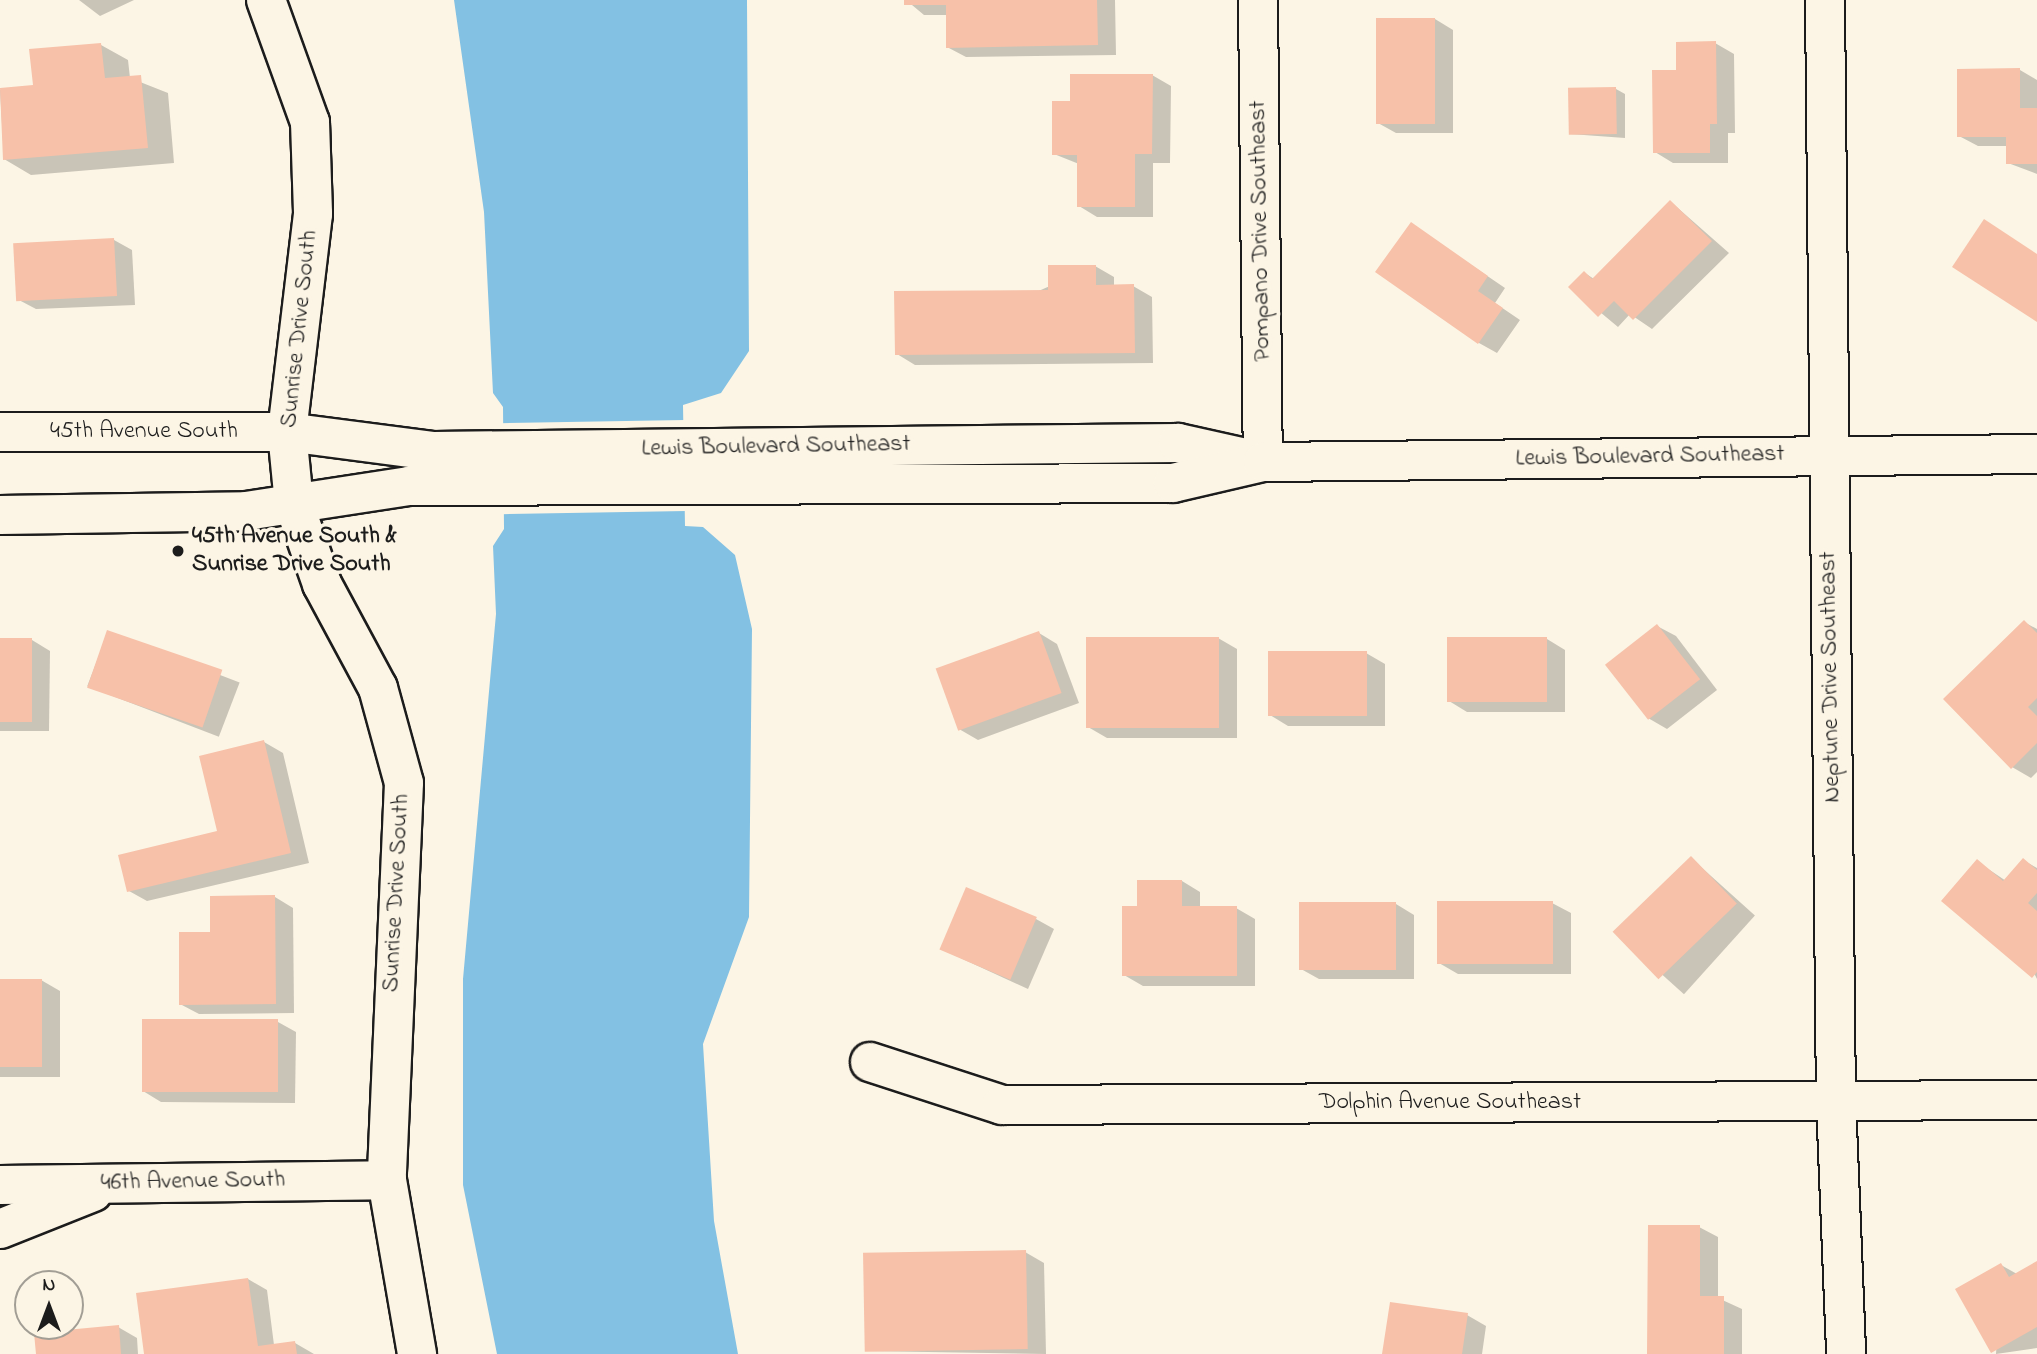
<!DOCTYPE html>
<html>
<head>
<meta charset="utf-8">
<style>
	body { margin:0 }
	#map { position:relative; width:2037px; height:1354px; overflow:hidden; background:#fcf5e5; font-family:"Indie Flower",sans-serif }
	div>[style] { position:absolute }
	[style*='--x'] { left:calc(var(--x)*1px); top:calc(var(--y)*1px); width:calc(var(--w)*1px); rotate:calc(var(--a)*1deg) }
	.water>* { inset:0; background:#83c1e3 }
	.pier>* { inset:0; background:#fcf5e5; transform-origin:0 0 }
	.shadow>* { inset:0; background:#0003; transform-origin:0 0 }
	.building>* { inset:0; background:#f7c1a9; transform-origin:0 0 }
	.roads { filter:drop-shadow(2px 0 #1c1c1c) drop-shadow(-2px 0 #1c1c1c) drop-shadow(0 2px #1c1c1c) drop-shadow(0 -2px #1c1c1c) }
	.minor>* { height:38px; margin:-19px; padding:0 19px; transform-origin:19px; border-radius:19px; background:#fcf5e5 }
	.dots>* { width:19px; height:19px; translate:-50% -50%; box-sizing:border-box; border:4px solid #fcf5e5; border-radius:50% }
	span { translate:-50% -50%; white-space:nowrap; text-align:center; line-height:1.15; -webkit-text-stroke:7px #fcf5e5; paint-order:stroke }
	.street-label { font-size:24px; color:#1c1c1c }
	.poi-label { font-size:24px; color:#1c1c1c; font-weight:700 }
	.left { translate:0 -50%; text-align:left }
	.north { position:absolute; left:14px; top:1270px; width:70px; height:70px; box-sizing:border-box; background:#fcf5e5; border:2px solid #a29e95; border-radius:50%; rotate:0deg; font-size:19px; font-weight:700; line-height:28px; text-align:center; color:#1c1c1c }
	.north::after { content:''; display:block; margin:auto; width:24px; height:32px; background:#1c1c1c; clip-path:polygon(50% 0,100% 100%,50% 72%,0 100%) }
</style>
</head>
<body>
<div id="map">
	<div class="water">
		<div style="clip-path:polygon(454px 0,747px 0,749px 351px,721px 393px,683px 405px,685px 526px,703px 527px,735px 555px,752px 629px,749px 917px,703px 1044px,714px 1221px,738px 1354px,497px 1354px,463px 1185px,463px 979px,496px 614px,493px 546px,504px 529px,503px 407px,493px 393px,484px 212px)"></div>
	</div>
	<div class="pier">
		<div style="left:685px;top:420px;width:91px;height:185px;rotate:89deg"></div>
	</div>
	<div class="shadow">
		<div style="clip-path:polygon(79px 0,134px 0,100px 16px)"></div>
		<div style="clip-path:polygon(906px 0,1115px 0,1116px 55px,966px 57px,947px 47px,947px 15px,924px 15px)"></div>
		<div style="clip-path:polygon(1435px 19px,1453px 30px,1453px 133px,1396px 133px,1378px 123px)"></div>
		<div style="clip-path:polygon(1715px 43px,1734px 54px,1735px 133px,1728px 133px,1728px 163px,1673px 163px,1655px 152px,1678px 72px)"></div>
		<div style="clip-path:polygon(101px 45px,128px 60px,130px 78px,168px 93px,174px 163px,31px 175px,4px 159px,0 90px,35px 86px)"></div>
		<div style="clip-path:polygon(2020px 70px,2037px 80px,2037px 174px,2008px 163px,2008px 146px,1978px 146px,1959px 136px)"></div>
		<div style="clip-path:polygon(1152px 75px,1171px 86px,1170px 163px,1153px 163px,1153px 217px,1097px 217px,1079px 206px,1079px 164px,1054px 154px,1071px 103px)"></div>
		<div style="clip-path:polygon(1616px 89px,1625px 94px,1625px 138px,1570px 134px)"></div>
		<div style="clip-path:polygon(1671px 202px,1729px 253px,1652px 329px,1630px 314px,1618px 327px,1570px 287px,1585px 273px,1594px 279px)"></div>
		<div style="clip-path:polygon(1411px 224px,1505px 288px,1495px 303px,1520px 320px,1497px 353px,1479px 343px)"></div>
		<div style="clip-path:polygon(114px 240px,132px 250px,135px 305px,36px 309px,17px 299px)"></div>
		<div style="clip-path:polygon(1095px 266px,1114px 277px,1114px 286px,1133px 286px,1152px 297px,1153px 363px,915px 365px,897px 354px)"></div>
		<div style="clip-path:polygon(2024px 622px,2037px 629px,2037px 772px,2031px 778px,2012px 767px)"></div>
		<div style="clip-path:polygon(1657px 626px,1676px 636px,1717px 690px,1667px 729px,1648px 718px,1607px 665px)"></div>
		<div style="left:108px;top:632px;width:141px;height:58px;rotate:21deg"></div>
		<div style="clip-path:polygon(1039px 633px,1057px 644px,1079px 703px,978px 740px,959px 729px)"></div>
		<div style="clip-path:polygon(1218px 638px,1237px 649px,1237px 738px,1107px 738px,1088px 727px)"></div>
		<div style="clip-path:polygon(1547px 639px,1565px 650px,1565px 712px,1467px 712px,1449px 701px)"></div>
		<div style="clip-path:polygon(0 640px,32px 640px,50px 651px,49px 731px,0 731px)"></div>
		<div style="clip-path:polygon(1366px 653px,1385px 664px,1385px 726px,1288px 726px,1270px 715px)"></div>
		<div style="clip-path:polygon(264px 742px,283px 753px,309px 863px,147px 901px,129px 891px,219px 832px)"></div>
		<div style="left:1691px;top:858px;width:86px;height:106px;rotate:42deg"></div>
		<div style="clip-path:polygon(2023px 860px,2037px 868px,2037px 979px,1978px 862px,2006px 881px)"></div>
		<div style="clip-path:polygon(1182px 881px,1200px 892px,1200px 908px,1236px 908px,1255px 919px,1255px 986px,1143px 986px,1124px 975px)"></div>
		<div style="clip-path:polygon(275px 897px,293px 908px,294px 1013px,199px 1014px,180px 1004px,212px 934px)"></div>
		<div style="clip-path:polygon(1552px 903px,1571px 913px,1571px 974px,1458px 974px,1439px 963px)"></div>
		<div style="clip-path:polygon(1396px 904px,1414px 915px,1414px 979px,1319px 979px,1301px 969px)"></div>
		<div style="clip-path:polygon(1036px 919px,1054px 929px,1028px 989px,941px 949px)"></div>
		<div style="clip-path:polygon(41px 980px,60px 991px,60px 1077px,0 1077px,0 981px)"></div>
		<div style="clip-path:polygon(278px 1022px,296px 1032px,295px 1103px,161px 1102px,143px 1091px)"></div>
		<div style="clip-path:polygon(1699px 1227px,1718px 1237px,1718px 1298px,1742px 1309px,1742px 1354px,1648px 1354px)"></div>
		<div style="clip-path:polygon(1025px 1252px,1044px 1263px,1046px 1354px,867px 1351px)"></div>
		<div style="clip-path:polygon(2037px 1263px,2037px 1348px,1996px 1354px,2001px 1265px,2017px 1274px)"></div>
		<div style="clip-path:polygon(248px 1279px,267px 1290px,274px 1345px,295px 1343px,314px 1354px,146px 1354px)"></div>
		<div style="clip-path:polygon(1467px 1315px,1486px 1326px,1482px 1354px,1384px 1354px)"></div>
		<div style="clip-path:polygon(118px 1327px,137px 1338px,138px 1354px,38px 1354px)"></div>
	</div>
	<div class="building">
		<div style="clip-path:polygon(904px 0,1097px 0,1098px 45px,946px 48px,946px 5px,904px 5px)"></div>
		<div style="left:1376px;top:18px;width:59px;height:106px"></div>
		<div style="clip-path:polygon(1716px 41px,1717px 124px,1710px 124px,1710px 153px,1653px 153px,1652px 70px,1676px 70px,1676px 42px)"></div>
		<div style="clip-path:polygon(101px 43px,105px 78px,141px 75px,148px 148px,3px 160px,0 88px,33px 85px,29px 49px)"></div>
		<div style="clip-path:polygon(2020px 68px,2020px 108px,2037px 108px,2037px 164px,2006px 164px,2006px 137px,1957px 137px,1957px 69px)"></div>
		<div style="clip-path:polygon(1070px 74px,1153px 74px,1152px 154px,1135px 154px,1135px 207px,1077px 207px,1077px 155px,1052px 155px,1052px 101px,1070px 101px)"></div>
		<div style="left:1616px;top:87px;width:47px;height:48px;rotate:89deg"></div>
		<div style="clip-path:polygon(1670px 200px,1712px 241px,1633px 320px,1614px 301px,1598px 317px,1568px 287px,1584px 271px,1592px 279px)"></div>
		<div style="clip-path:polygon(1984px 219px,2037px 254px,2037px 322px,1952px 267px)"></div>
		<div style="clip-path:polygon(1411px 222px,1488px 276px,1478px 291px,1503px 308px,1478px 344px,1375px 272px)"></div>
		<div style="left:114px;top:238px;width:58px;height:101px;rotate:87deg"></div>
		<div style="clip-path:polygon(1048px 265px,1096px 265px,1096px 285px,1134px 284px,1135px 353px,895px 355px,894px 291px,1048px 290px)"></div>
		<div style="clip-path:polygon(2024px 620px,2037px 633px,2037px 698px,2028px 707px,2037px 716px,2037px 743px,2011px 769px,1943px 699px)"></div>
		<div style="left:1657px;top:624px;width:70px;height:66px;rotate:52deg"></div>
		<div style="left:107px;top:630px;width:122px;height:61px;rotate:19deg"></div>
		<div style="left:1039px;top:631px;width:66px;height:110px;rotate:70deg"></div>
		<div style="left:1086px;top:637px;width:133px;height:91px"></div>
		<div style="left:1447px;top:637px;width:100px;height:65px"></div>
		<div style="left:0;top:638px;width:32px;height:84px"></div>
		<div style="left:1268px;top:651px;width:99px;height:65px"></div>
		<div style="clip-path:polygon(264px 740px,291px 853px,127px 892px,118px 855px,217px 831px,199px 756px)"></div>
		<div style="left:1691px;top:856px;width:66px;height:109px;rotate:46deg"></div>
		<div style="clip-path:polygon(2023px 858px,2037px 870px,2037px 893px,2028px 903px,2037px 911px,2037px 972px,2032px 978px,1941px 901px,1977px 859px,2003px 881px)"></div>
		<div style="clip-path:polygon(1137px 880px,1182px 880px,1182px 906px,1237px 906px,1237px 976px,1122px 976px,1122px 906px,1137px 906px)"></div>
		<div style="left:966px;top:887px;width:77px;height:68px;rotate:23deg"></div>
		<div style="clip-path:polygon(275px 895px,276px 1004px,179px 1005px,179px 932px,210px 932px,210px 896px)"></div>
		<div style="left:1437px;top:901px;width:116px;height:63px"></div>
		<div style="left:1299px;top:902px;width:97px;height:68px"></div>
		<div style="left:0;top:979px;width:42px;height:88px"></div>
		<div style="left:142px;top:1019px;width:136px;height:73px"></div>
		<div style="clip-path:polygon(1648px 1225px,1700px 1225px,1700px 1296px,1724px 1296px,1724px 1354px,1647px 1354px)"></div>
		<div style="left:1026px;top:1250px;width:99px;height:163px;rotate:89deg"></div>
		<div style="clip-path:polygon(2037px 1261px,2037px 1327px,1991px 1353px,1955px 1289px,2001px 1263px,2009px 1277px)"></div>
		<div style="clip-path:polygon(248px 1278px,258px 1346px,295px 1341px,297px 1354px,144px 1354px,136px 1293px)"></div>
		<div style="clip-path:polygon(1390px 1302px,1468px 1313px,1462px 1354px,1382px 1354px)"></div>
		<div style="clip-path:polygon(119px 1325px,121px 1354px,36px 1354px,34px 1333px)"></div>
	</div>
	<div class="roads">
		<div class="minor">
			<div style="--x:266;--y:0;--w:130;--a:70.2"></div>
			<div style="--x:310;--y:122;--w:92;--a:88.1"></div>
			<div style="--x:313;--y:214;--w:220;--a:96.8"></div>
			<div style="--x:287;--y:432;--w:72;--a:84.4"></div>
			<div style="--x:294;--y:504;--w:85;--a:70.7"></div>
			<div style="--x:322;--y:584;--w:118;--a:61.7"></div>
			<div style="--x:378;--y:688;--w:98;--a:74.7"></div>
			<div style="--x:404;--y:783;--w:397;--a:92.5"></div>
			<div style="--x:387;--y:1180;--w:177;--a:80.2"></div>
			<div style="--x:1258;--y:0;--w:462;--a:89.4"></div>
			<div style="--x:1825;--y:0;--w:1101;--a:89.43"></div>
			<div style="--x:1836;--y:1101;--w:253;--a:87.7"></div>
			<div style="--x:0;--y:432;--w:287;--a:0"></div>
			<div style="--x:287;--y:432;--w:148;--a:7.4"></div>
			<div style="--x:434;--y:451;--w:744;--a:-0.62"></div>
			<div style="--x:1178;--y:443;--w:78;--a:12.6"></div>
			<div style="--x:0;--y:515;--w:246;--a:-0.9"></div>
			<div style="--x:246;--y:511;--w:165;--a:-8.7"></div>
			<div style="--x:409;--y:486;--w:764;--a:-0.22"></div>
			<div style="--x:1173;--y:483;--w:92;--a:-13.1"></div>
			<div style="--x:1263;--y:462;--w:774;--a:-0.59"></div>
			<div style="--x:870;--y:1062;--w:139;--a:18"></div>
			<div style="--x:1002;--y:1105;--w:1035;--a:-0.28"></div>
			<div style="--x:0;--y:1185;--w:387;--a:-0.7"></div>
			<div style="--x:0;--y:1229;--w:100;--a:-21.7"></div>
		</div>
	</div>
	<div class="dots">
		<div style="left:178px;top:551px;background:#1c1c1c"></div>
	</div>
	<div class="street-label">
		<span style="left:1261px;top:231px;rotate:-91deg">Pompano Drive Southeast</span>
		<span style="left:300px;top:329px;rotate:-84deg">Sunrise Drive South</span>
		<span style="left:144px;top:432px">45th Avenue South</span>
		<span style="left:776px;top:447px;rotate:-1deg">Lewis Boulevard Southeast</span>
		<span style="left:1650px;top:457px;rotate:-1deg">Lewis Boulevard Southeast</span>
		<span style="left:1831px;top:677px;rotate:-91deg">Neptune Drive Southeast</span>
		<span style="left:397px;top:893px;rotate:-87deg">Sunrise Drive South</span>
		<span style="left:1450px;top:1103px">Dolphin Avenue Southeast</span>
		<span style="left:193px;top:1182px;rotate:-1deg">46th Avenue South</span>
	</div>
	<div class="poi-label">
		<span class="left" style="left:192px;top:551px">45th Avenue South &amp;<br>Sunrise Drive South</span>
	</div>
	<div class="north">N</div>
</div>
</body>
</html>
